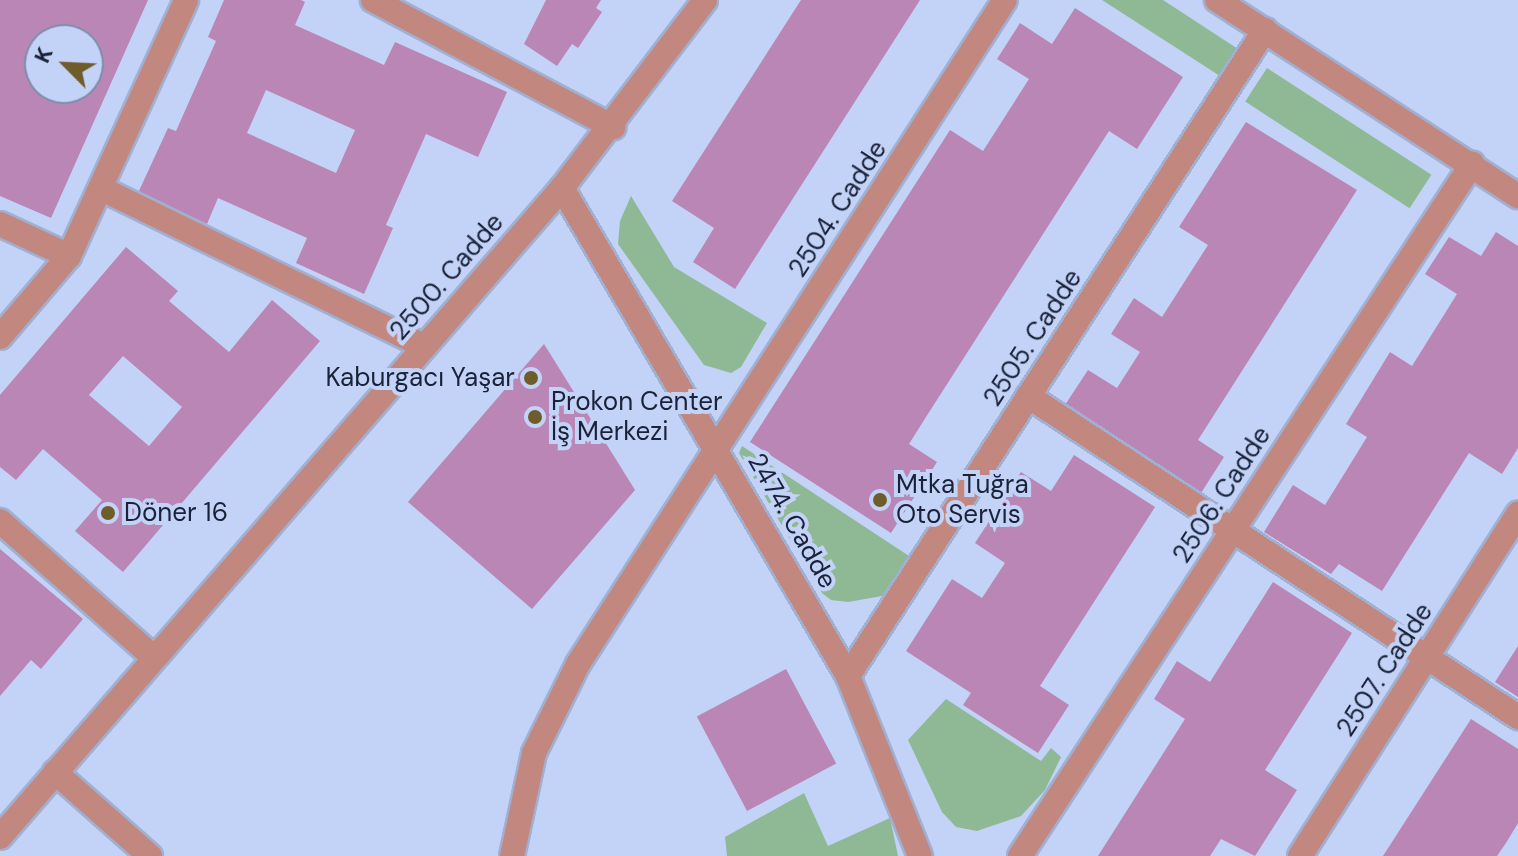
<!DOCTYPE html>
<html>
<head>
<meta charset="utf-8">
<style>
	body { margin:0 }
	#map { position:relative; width:1518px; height:856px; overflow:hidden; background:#c3d2f7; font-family:"DM Sans",sans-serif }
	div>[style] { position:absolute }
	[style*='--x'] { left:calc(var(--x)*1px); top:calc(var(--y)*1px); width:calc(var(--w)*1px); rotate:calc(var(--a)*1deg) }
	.green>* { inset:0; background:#8eb994; transform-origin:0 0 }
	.building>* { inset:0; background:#b986b6; transform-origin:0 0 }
	.roads { filter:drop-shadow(2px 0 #a1afd1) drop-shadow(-2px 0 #a1afd1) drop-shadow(0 2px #a1afd1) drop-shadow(0 -2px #a1afd1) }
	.minor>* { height:24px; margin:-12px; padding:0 12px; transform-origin:12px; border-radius:12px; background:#c2887f }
	.dots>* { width:22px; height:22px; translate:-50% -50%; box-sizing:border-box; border:4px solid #c3d2f7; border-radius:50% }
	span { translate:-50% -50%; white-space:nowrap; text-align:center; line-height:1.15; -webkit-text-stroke:8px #c3d2f7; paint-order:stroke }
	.street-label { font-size:26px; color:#1a2239 }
	.poi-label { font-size:26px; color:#1a2239 }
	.right { translate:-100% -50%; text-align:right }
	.left { translate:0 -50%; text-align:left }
	.north { position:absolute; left:24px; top:24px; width:80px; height:80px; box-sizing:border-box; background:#c3d2f7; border:2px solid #7f8cab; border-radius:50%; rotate:294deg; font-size:22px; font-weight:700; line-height:32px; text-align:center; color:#1a2239 }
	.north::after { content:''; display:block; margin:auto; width:28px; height:36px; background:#6f5c2b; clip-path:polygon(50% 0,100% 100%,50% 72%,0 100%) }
</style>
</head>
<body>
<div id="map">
	<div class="green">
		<div style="clip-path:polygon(1102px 0,1163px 0,1238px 49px,1220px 76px)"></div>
		<div style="left:1267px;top:68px;width:196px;height:40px;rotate:33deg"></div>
		<div style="clip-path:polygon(631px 196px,674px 267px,767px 323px,741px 367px,731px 373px,704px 365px,618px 244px,620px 221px)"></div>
		<div style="clip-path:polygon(742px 446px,909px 556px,882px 596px,848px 602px,831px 600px,822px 593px,739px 453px)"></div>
		<div style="clip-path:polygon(946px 699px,1041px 761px,1051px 748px,1061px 757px,1045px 790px,1021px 816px,977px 831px,956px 827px,942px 812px,908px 740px)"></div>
		<div style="clip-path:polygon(804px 793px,828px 846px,890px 818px,898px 856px,727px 856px,725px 837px)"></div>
	</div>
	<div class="building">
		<div style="clip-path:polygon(evenodd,0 0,148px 0,51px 218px,0 196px,0 0,40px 40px,88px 40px,88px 88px,40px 88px,40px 40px)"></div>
		<div style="clip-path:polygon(evenodd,224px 0,301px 0,305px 2px,295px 25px,384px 65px,395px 42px,507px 92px,478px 157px,426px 134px,386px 225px,393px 228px,364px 294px,296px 263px,307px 238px,218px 198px,207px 224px,138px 193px,168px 128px,176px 131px,216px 41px,208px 37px,224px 0,266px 90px,355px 130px,336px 173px,247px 133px,266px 90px)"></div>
		<div style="clip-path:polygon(546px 0,601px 0,596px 8px,602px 12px,578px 48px,572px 44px,557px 66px,524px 44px)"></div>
		<div style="clip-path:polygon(801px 0,920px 0,735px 289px,693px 262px,714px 228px,672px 201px)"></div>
		<div style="clip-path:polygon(1075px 8px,1183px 77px,1137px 149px,1109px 131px,926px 417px,909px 444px,937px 462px,891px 533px,750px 442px,950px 130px,983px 151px,1029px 79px,997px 59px,1020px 23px,1052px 44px)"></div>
		<div style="clip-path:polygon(1246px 122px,1357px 190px,1198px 440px,1224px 457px,1201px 493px,1065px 405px,1088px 370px,1117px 388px,1140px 352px,1111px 334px,1134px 298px,1162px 317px,1208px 245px,1179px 227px)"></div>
		<div style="clip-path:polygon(1496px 232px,1518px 246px,1518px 448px,1502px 474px,1469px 453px,1382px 591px,1339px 564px,1331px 574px,1264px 532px,1293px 485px,1325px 505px,1367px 437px,1346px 424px,1390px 352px,1412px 366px,1457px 294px,1425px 274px,1449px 237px,1481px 256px)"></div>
		<div style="clip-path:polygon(evenodd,126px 247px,178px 291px,169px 301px,229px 352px,272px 300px,320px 341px,123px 572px,75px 531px,102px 500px,43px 449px,16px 480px,0 467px,0 395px,126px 247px,123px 356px,182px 407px,149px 446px,89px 395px,123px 356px)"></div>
		<div style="clip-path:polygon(544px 344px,635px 490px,532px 609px,408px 502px)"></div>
		<div style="clip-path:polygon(1074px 455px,1155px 507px,1040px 686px,1069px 705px,1038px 753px,963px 705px,971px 693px,906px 651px,952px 579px,982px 598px,1005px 563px,975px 543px,1021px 472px,1051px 491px)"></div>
		<div style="clip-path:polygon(0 549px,83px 619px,41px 669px,31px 660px,0 696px)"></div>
		<div style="clip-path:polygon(1273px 582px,1352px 633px,1265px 770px,1297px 790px,1255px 856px,1221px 839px,1210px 856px,1098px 856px,1185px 719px,1154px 699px,1177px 661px,1210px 682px)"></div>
		<div style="clip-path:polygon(1518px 646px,1518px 697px,1495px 682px)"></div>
		<div style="left:786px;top:669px;width:107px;height:101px;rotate:62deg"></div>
		<div style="clip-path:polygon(1471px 719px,1518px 749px,1518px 823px,1506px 843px,1497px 856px,1383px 856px)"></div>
	</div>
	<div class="roads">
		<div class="minor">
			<div style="--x:373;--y:0;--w:272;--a:27.9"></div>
			<div style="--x:1217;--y:0;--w:359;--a:33.1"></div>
			<div style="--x:562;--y:188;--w:566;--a:59.63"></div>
			<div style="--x:848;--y:676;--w:194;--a:68.2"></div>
			<div style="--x:102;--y:189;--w:358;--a:26"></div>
			<div style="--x:0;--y:224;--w:76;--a:24.9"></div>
			<div style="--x:0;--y:337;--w:106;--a:-49.6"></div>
			<div style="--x:69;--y:256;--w:281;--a:-65.4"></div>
			<div style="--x:1028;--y:396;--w:586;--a:33.23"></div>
			<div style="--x:0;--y:521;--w:205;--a:41.6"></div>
			<div style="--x:848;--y:676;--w:769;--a:-57.16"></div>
			<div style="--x:55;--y:772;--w:127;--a:41.5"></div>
			<div style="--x:0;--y:837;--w:859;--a:-49.11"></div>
			<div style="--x:562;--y:188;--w:236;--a:-52.7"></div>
			<div style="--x:512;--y:856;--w:105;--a:-77.9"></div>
			<div style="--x:534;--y:753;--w:99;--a:-63.7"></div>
			<div style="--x:578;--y:664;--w:789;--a:-57.26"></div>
			<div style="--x:1020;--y:856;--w:827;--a:-56.85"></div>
			<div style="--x:1300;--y:856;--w:406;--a:-57.5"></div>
		</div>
	</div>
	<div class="dots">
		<div style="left:531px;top:378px;background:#6f5c2b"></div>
		<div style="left:535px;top:417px;background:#6f5c2b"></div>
		<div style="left:880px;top:500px;background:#6f5c2b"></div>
		<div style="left:108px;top:513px;background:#6f5c2b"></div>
	</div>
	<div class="street-label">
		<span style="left:838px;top:209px;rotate:-57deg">2504. Cadde</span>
		<span style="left:447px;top:277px;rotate:-49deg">2500. Cadde</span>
		<span style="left:1033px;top:338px;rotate:-57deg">2505. Cadde</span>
		<span style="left:1222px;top:495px;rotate:-57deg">2506. Cadde</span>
		<span style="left:792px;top:521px;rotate:60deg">2474. Cadde</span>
		<span style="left:1385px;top:670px;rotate:-57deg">2507. Cadde</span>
	</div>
	<div class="poi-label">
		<span class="right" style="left:515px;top:378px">Kaburgacı Yaşar</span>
		<span class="left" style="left:551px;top:417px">Prokon Center<br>İş Merkezi</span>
		<span class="left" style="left:896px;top:500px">Mtka Tuğra<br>Oto Servis</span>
		<span class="left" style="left:124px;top:513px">Döner 16</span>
	</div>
	<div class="north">K</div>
</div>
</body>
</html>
